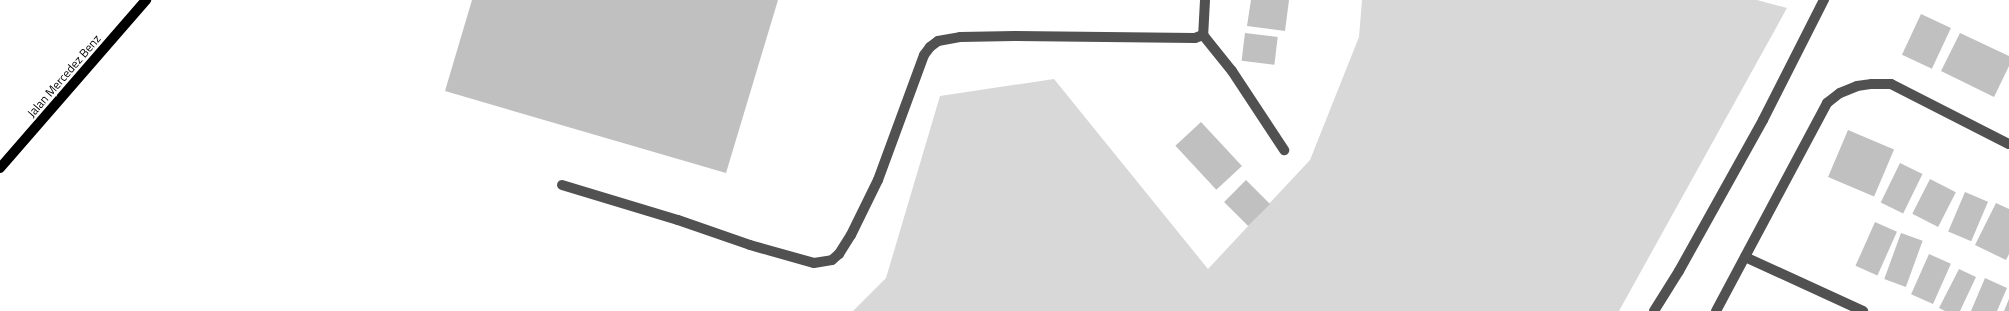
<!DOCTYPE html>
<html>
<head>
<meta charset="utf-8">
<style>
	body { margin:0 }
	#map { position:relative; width:2009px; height:311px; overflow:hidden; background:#fff; font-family:"Titillium Web",sans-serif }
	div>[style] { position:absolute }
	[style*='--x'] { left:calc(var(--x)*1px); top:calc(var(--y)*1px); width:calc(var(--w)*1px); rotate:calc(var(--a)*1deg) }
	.green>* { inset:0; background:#d8d8d8 }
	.building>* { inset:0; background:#c0c0c0; transform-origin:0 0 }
	.minor>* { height:10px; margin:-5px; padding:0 5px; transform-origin:5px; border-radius:5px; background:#515151 }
	.major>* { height:10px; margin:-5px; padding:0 5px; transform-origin:5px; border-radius:5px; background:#000 }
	span { translate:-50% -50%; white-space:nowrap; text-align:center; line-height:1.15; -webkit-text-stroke:3.5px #fff; paint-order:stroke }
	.street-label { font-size:12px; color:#000 }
</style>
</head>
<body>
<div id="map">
	<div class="green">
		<div style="clip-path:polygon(1362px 0,1757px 0,1787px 8px,1619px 311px,853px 311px,886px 278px,940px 96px,1054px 79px,1208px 269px,1310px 160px,1359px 37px)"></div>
	</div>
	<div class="building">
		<div style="clip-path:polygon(472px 0,778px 0,726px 173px,445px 91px)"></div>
		<div style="clip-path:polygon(1251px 0,1289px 0,1285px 31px,1247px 26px)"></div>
		<div style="left:1921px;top:14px;width:33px;height:45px;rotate:25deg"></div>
		<div style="left:1245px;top:33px;width:33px;height:28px;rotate:7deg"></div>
		<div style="clip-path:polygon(1960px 33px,2009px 56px,2009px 66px,1994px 97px,1941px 71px)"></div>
		<div style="left:1201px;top:122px;width:60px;height:35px;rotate:47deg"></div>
		<div style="left:1848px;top:130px;width:50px;height:51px;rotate:23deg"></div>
		<div style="left:1900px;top:163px;width:25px;height:44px;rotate:26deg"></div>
		<div style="left:1930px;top:179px;width:29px;height:39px;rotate:27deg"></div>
		<div style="left:1246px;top:180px;width:34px;height:31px;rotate:45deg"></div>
		<div style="left:1965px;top:192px;width:25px;height:43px;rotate:23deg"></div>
		<div style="clip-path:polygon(1996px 203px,2009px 209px,2009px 254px,2006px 260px,1975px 245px)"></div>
		<div style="left:1875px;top:222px;width:24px;height:48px;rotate:24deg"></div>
		<div style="left:1901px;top:233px;width:23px;height:49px;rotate:20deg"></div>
		<div style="left:1929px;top:254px;width:24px;height:44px;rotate:24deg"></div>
		<div style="clip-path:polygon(1959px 269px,1976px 277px,1960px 311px,1945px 311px,1939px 308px)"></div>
		<div style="clip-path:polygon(1985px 278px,2007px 288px,1997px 311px,1971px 311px)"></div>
		<div style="clip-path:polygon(2009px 299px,2009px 311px,2004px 311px)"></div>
	</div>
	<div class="minor">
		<div style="--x:1205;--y:0;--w:35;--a:93"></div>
		<div style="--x:1203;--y:35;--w:46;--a:51.1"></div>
		<div style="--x:1232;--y:71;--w:95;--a:56.6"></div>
		<div style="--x:562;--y:185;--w:121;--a:16.8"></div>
		<div style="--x:678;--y:220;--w:76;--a:19.1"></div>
		<div style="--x:750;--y:245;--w:66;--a:15.7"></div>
		<div style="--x:814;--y:263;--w:18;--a:-9"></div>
		<div style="--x:832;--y:260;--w:9;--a:-41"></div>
		<div style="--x:839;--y:254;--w:22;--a:-58"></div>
		<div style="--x:851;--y:235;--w:61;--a:-63.9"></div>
		<div style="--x:878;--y:180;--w:133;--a:-69.8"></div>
		<div style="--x:924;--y:55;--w:10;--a:-53"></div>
		<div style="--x:930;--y:47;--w:10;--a:-37"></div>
		<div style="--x:938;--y:41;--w:22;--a:-10"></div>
		<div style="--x:960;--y:37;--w:55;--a:-1"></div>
		<div style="--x:1015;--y:36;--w:180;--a:0.6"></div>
		<div style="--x:1195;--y:38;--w:9;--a:-21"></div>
		<div style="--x:1745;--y:257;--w:130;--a:24.6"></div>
		<div style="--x:1654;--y:311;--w:47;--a:-58"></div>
		<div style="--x:1679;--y:271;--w:173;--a:-60.9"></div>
		<div style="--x:1763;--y:120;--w:135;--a:-63.1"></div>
		<div style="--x:1716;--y:311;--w:236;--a:-61.9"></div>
		<div style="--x:1827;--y:103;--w:16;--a:-38"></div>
		<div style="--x:1840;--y:93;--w:18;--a:-22"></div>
		<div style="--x:1857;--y:86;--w:15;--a:-8"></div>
		<div style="--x:1872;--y:84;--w:19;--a:0"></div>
		<div style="--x:1891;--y:84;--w:132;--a:27"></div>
	</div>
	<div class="major">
		<div style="--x:0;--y:168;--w:223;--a:-49"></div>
	</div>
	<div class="street-label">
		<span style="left:64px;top:76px;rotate:-49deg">Jalan Mercedez Benz</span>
	</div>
</div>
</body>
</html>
